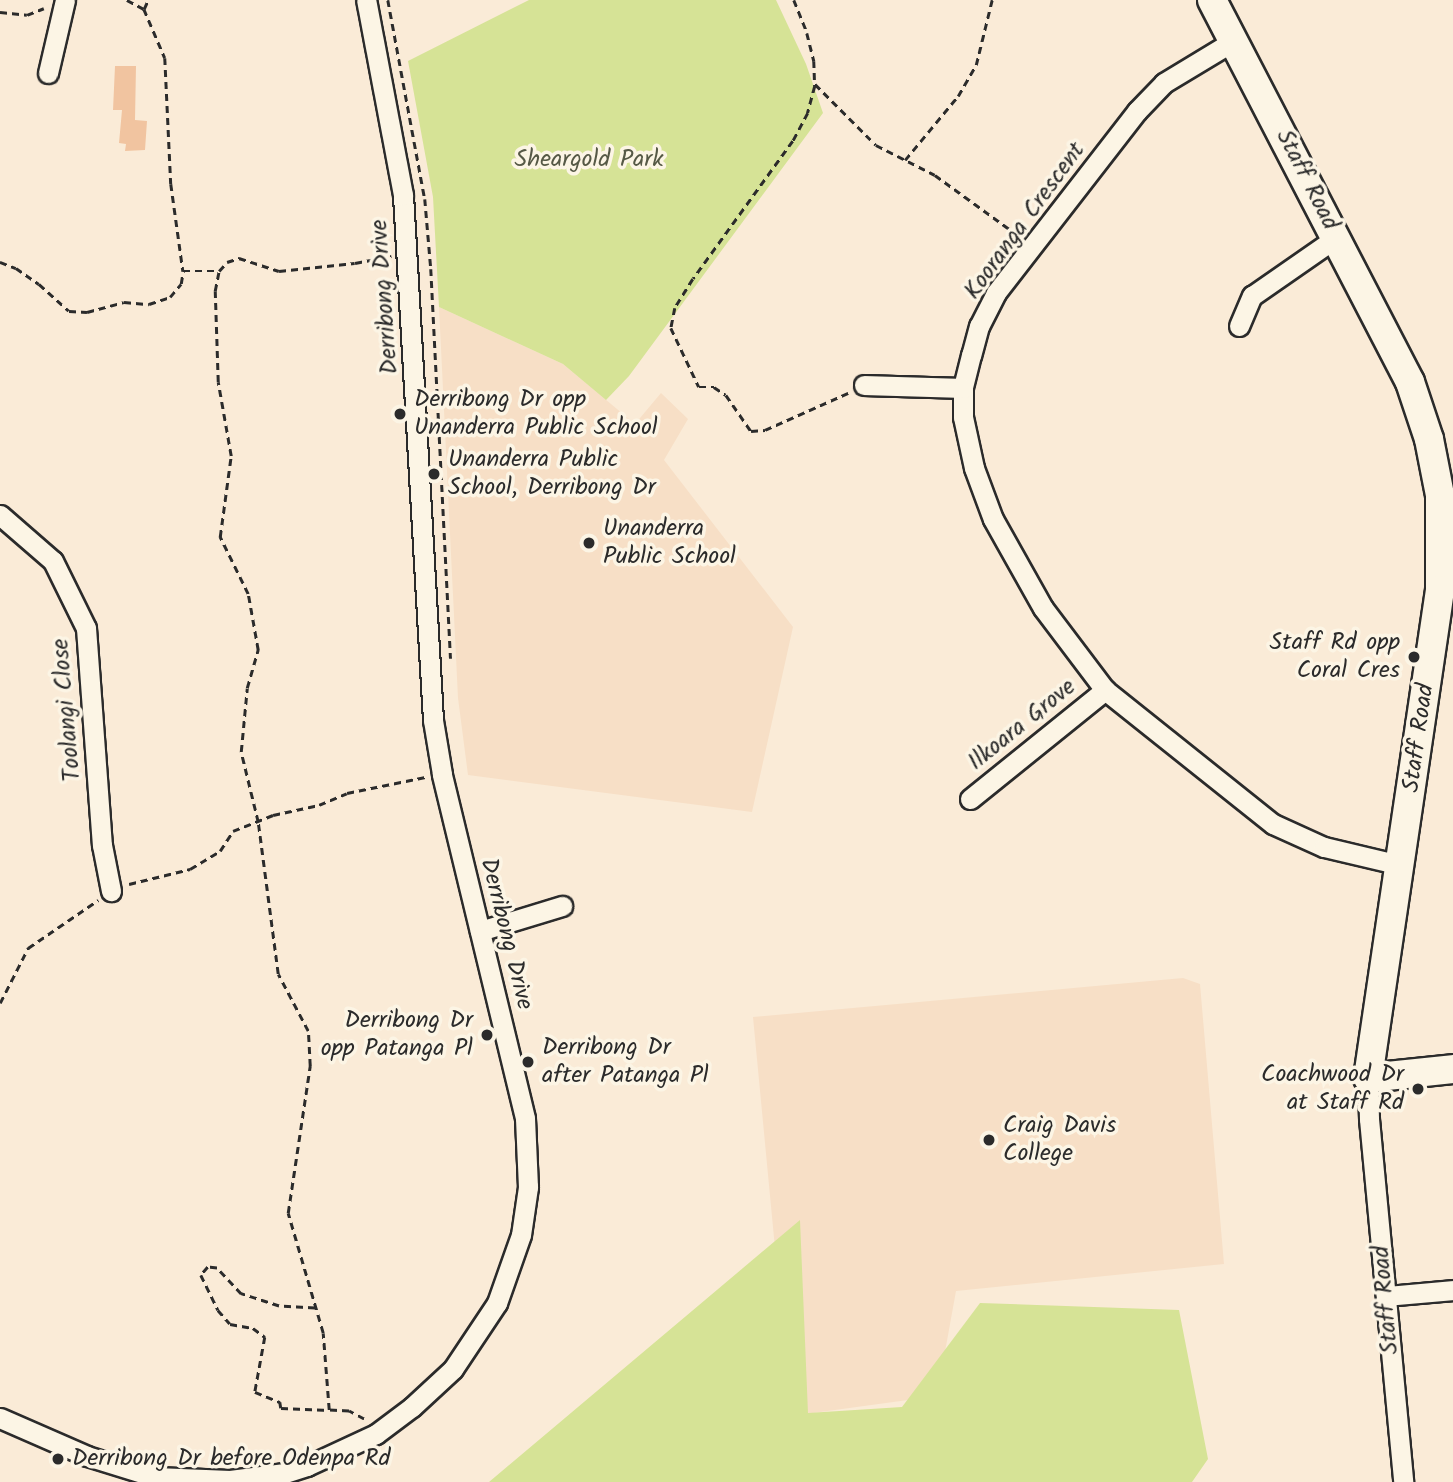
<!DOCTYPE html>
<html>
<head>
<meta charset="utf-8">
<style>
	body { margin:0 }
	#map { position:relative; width:1453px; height:1482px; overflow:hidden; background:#faebd7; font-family:Kalam,sans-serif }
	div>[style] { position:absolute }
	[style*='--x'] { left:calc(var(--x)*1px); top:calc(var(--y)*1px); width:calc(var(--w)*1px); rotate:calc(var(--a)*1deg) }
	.built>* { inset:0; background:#f7dfc6 }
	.green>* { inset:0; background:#d6e396 }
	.building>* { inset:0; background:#f1c4a0 }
	.path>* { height:2.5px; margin-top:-1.25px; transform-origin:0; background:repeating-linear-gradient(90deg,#2b2b2b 0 7px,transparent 0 12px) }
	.roads { filter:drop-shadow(2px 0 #2b2b2b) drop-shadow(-2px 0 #2b2b2b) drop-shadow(0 2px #2b2b2b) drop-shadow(0 -2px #2b2b2b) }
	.street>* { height:19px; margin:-9.5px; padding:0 9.5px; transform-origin:9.5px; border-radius:9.5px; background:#fcf5e5 }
	.secondary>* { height:28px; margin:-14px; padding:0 14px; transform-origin:14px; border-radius:14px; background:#fcf5e5 }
	.dots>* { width:19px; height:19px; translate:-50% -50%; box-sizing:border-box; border:4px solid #fcf5e5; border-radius:50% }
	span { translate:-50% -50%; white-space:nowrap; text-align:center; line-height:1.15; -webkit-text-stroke:7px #fcf5e5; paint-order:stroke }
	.park-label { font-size:24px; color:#565946 }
	.street-label { font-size:24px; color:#2b2b2b }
	.poi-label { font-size:24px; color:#2b2b2b }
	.left { translate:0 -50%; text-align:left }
	.right { translate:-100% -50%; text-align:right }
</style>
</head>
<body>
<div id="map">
	<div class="built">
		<div style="clip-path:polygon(439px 307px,563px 364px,635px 424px,661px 393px,688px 419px,664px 460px,793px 627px,752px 812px,468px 775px,458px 698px)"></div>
		<div style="clip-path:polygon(1183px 978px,1200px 984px,1224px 1264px,956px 1291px,937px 1396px,791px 1416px,753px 1017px)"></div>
	</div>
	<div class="green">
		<div style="clip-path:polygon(529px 0,776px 0,806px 64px,823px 113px,629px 376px,606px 400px,563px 364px,439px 307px,433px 197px,408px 61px)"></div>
		<div style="clip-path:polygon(800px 1220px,808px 1413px,902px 1407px,980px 1303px,1179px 1310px,1208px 1459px,1192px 1482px,489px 1482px)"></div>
	</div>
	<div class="building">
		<div style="clip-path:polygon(115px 66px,136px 66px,135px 120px,147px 121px,145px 150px,125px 151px,126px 144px,119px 143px,122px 110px,113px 110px)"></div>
	</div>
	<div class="path">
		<div style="--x:127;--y:0;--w:19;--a:28"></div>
		<div style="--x:144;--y:9;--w:10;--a:-66"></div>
		<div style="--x:388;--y:0;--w:202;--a:79.5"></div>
		<div style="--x:425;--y:199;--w:70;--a:85.1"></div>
		<div style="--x:431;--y:269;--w:390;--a:87.1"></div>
		<div style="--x:794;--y:0;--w:35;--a:68"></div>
		<div style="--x:807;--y:33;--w:29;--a:76"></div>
		<div style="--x:814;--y:61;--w:25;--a:88"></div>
		<div style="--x:815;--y:86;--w:28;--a:105"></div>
		<div style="--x:808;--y:113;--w:32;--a:118"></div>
		<div style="--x:793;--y:141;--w:170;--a:125.9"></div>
		<div style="--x:693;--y:279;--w:34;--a:122"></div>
		<div style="--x:675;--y:308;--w:20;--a:101"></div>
		<div style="--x:671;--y:328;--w:65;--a:64.6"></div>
		<div style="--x:699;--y:387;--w:15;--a:0"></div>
		<div style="--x:714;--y:387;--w:14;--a:34"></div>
		<div style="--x:726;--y:395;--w:44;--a:55.2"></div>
		<div style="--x:751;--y:431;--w:14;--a:-4"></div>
		<div style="--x:765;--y:430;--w:91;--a:-24"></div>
		<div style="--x:144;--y:9;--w:53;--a:66.8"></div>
		<div style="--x:165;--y:58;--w:126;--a:87.3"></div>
		<div style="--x:171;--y:184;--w:88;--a:82.1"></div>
		<div style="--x:183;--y:271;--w:36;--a:0"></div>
		<div style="--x:0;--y:12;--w:27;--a:6"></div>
		<div style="--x:27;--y:15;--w:18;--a:-22"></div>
		<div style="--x:815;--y:84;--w:86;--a:45"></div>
		<div style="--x:876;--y:145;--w:66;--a:27"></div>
		<div style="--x:935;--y:175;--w:104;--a:36"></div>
		<div style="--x:905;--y:160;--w:83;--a:-50.4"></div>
		<div style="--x:958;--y:96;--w:36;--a:-60"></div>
		<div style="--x:976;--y:65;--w:67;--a:-76.2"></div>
		<div style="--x:0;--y:262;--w:17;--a:21"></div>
		<div style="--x:16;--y:268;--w:28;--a:35"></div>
		<div style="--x:39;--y:284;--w:40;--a:42"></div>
		<div style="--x:69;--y:311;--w:18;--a:3"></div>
		<div style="--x:87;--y:312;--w:38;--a:-15"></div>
		<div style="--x:124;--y:302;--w:25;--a:5"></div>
		<div style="--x:149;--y:304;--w:22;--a:-18"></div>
		<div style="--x:170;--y:297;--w:17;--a:-50"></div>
		<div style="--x:181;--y:284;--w:13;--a:-81"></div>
		<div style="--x:129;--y:884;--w:63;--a:-13.8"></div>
		<div style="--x:190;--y:869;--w:35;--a:-31"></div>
		<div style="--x:220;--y:851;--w:24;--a:-57"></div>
		<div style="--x:233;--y:831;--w:43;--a:-21.8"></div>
		<div style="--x:273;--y:815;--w:47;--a:-12.3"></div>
		<div style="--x:319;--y:805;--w:30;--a:-23"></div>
		<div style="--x:347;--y:793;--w:80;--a:-11.6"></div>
		<div style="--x:0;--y:1003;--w:62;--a:-63"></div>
		<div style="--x:28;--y:948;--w:85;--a:-34.4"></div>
		<div style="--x:315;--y:1308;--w:36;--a:-177"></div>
		<div style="--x:279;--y:1306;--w:40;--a:-162"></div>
		<div style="--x:241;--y:1294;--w:35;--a:-133"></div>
		<div style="--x:217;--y:1268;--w:9;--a:-174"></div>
		<div style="--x:208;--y:1267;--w:11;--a:131"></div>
		<div style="--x:201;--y:1275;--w:39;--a:64"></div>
		<div style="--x:218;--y:1310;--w:18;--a:49"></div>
		<div style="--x:230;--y:1324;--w:23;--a:10"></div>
		<div style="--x:253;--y:1328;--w:15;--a:37"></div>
		<div style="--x:265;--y:1337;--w:56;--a:100.3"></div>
		<div style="--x:255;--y:1392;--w:27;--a:22"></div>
		<div style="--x:280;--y:1402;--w:6;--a:81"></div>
		<div style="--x:281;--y:1408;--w:48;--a:2.4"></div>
		<div style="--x:364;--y:1419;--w:17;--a:-152"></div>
		<div style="--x:349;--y:1411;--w:20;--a:-177"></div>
		<div style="--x:329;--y:1410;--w:77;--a:-94.5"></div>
		<div style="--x:323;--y:1333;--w:125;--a:-106.3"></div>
		<div style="--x:288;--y:1213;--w:149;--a:-81.5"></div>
		<div style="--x:310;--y:1066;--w:35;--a:-93"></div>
		<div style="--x:308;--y:1031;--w:64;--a:-117.8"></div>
		<div style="--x:278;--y:974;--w:153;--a:-97.5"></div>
		<div style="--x:258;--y:822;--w:72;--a:-103.7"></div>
		<div style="--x:241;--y:752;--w:64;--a:-84.6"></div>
		<div style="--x:247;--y:688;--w:40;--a:-74"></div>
		<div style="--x:258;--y:650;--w:57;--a:-100.1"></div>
		<div style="--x:248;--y:594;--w:64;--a:-116.2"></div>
		<div style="--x:220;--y:537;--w:82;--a:-82.3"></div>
		<div style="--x:231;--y:456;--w:75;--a:-100"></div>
		<div style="--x:218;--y:382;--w:91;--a:-91.9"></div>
		<div style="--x:215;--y:291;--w:20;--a:-79"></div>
		<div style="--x:219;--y:271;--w:12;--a:-48"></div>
		<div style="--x:227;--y:262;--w:13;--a:-18"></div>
		<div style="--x:239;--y:258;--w:42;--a:18"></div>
		<div style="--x:279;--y:271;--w:76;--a:-6"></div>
		<div style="--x:355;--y:263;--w:37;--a:-11"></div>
	</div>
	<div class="roads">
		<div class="street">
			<div style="--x:1235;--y:40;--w:83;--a:148.8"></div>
			<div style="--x:1164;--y:83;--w:39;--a:134"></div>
			<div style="--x:1137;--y:111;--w:230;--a:127.8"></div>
			<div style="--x:996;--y:293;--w:37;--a:117"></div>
			<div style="--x:979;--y:326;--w:30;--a:105"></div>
			<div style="--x:971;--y:355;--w:34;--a:104"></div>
			<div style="--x:963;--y:388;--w:29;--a:90"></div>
			<div style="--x:963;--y:417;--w:52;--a:77.8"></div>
			<div style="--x:974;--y:468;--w:54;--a:69.6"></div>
			<div style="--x:993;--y:519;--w:102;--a:60.7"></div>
			<div style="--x:1043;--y:608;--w:103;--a:52.9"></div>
			<div style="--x:1105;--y:690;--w:215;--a:38.6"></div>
			<div style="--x:1273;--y:824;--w:56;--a:24.3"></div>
			<div style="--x:1324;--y:847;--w:78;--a:13.3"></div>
			<div style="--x:48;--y:73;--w:75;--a:-76.9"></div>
			<div style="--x:1239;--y:326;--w:33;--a:-67"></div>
			<div style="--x:1252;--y:296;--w:103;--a:-34.8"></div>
			<div style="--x:864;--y:385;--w:99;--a:1.7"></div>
			<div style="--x:0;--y:515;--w:70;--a:41"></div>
			<div style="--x:53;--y:561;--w:75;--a:63.8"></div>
			<div style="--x:86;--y:628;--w:218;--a:85.8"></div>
			<div style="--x:102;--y:845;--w:47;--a:78.9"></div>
			<div style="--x:970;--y:799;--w:174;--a:-38.9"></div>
			<div style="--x:480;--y:931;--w:86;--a:-17"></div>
			<div style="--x:1368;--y:1078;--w:41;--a:88.6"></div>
			<div style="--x:1369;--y:1119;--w:365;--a:84.6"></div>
			<div style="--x:1386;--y:1296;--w:67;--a:-5.1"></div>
			<div style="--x:0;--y:1418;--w:95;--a:23.6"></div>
			<div style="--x:87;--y:1456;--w:71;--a:17.2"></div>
			<div style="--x:155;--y:1477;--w:75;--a:2.3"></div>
			<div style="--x:230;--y:1480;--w:55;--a:-7.3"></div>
			<div style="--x:285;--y:1473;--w:23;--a:-18"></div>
			<div style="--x:307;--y:1466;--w:76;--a:-24.9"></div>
			<div style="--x:376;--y:1434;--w:45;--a:-36.9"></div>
			<div style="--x:412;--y:1407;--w:56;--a:-42.8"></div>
			<div style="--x:453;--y:1369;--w:79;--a:-56.3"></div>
			<div style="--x:497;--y:1303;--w:72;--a:-70.6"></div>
			<div style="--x:521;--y:1235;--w:49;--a:-81.7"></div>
			<div style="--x:528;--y:1187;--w:69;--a:-92.5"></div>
			<div style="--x:525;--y:1118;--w:354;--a:-103.6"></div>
			<div style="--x:442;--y:774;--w:55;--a:-99.5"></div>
			<div style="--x:433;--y:720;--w:526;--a:-93.27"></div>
			<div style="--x:403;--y:195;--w:198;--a:-100.7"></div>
		</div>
		<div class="secondary">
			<div style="--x:1212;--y:0;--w:430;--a:62.6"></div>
			<div style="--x:1410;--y:382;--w:60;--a:71.6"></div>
			<div style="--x:1429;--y:439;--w:57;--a:78.9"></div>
			<div style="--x:1440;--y:495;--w:95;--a:90"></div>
			<div style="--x:1440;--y:590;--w:493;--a:98.4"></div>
			<div style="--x:1368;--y:1078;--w:85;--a:-6"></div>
		</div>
	</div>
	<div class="dots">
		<div style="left:400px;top:414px;background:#2b2b2b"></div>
		<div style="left:434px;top:474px;background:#2b2b2b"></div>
		<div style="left:589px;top:543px;background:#2b2b2b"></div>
		<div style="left:1414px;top:657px;background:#2b2b2b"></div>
		<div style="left:487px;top:1035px;background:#2b2b2b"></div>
		<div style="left:528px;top:1062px;background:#2b2b2b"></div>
		<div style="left:1418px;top:1089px;background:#2b2b2b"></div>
		<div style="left:989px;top:1140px;background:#2b2b2b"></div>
		<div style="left:58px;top:1459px;background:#2b2b2b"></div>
	</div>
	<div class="park-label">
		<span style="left:589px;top:160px">Sheargold Park</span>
	</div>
	<div class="street-label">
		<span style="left:1307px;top:180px;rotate:63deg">Staff Road</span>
		<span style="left:1025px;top:221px;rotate:-54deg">Kooranga Crescent</span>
		<span style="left:385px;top:297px;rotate:-94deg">Derribong Drive</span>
		<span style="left:67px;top:710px;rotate:-95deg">Toolangi Close</span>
		<span style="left:1022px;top:725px;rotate:-39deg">Ilkoara Grove</span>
		<span style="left:1419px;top:738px;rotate:-82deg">Staff Road</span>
		<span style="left:506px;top:934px;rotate:76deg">Derribong Drive</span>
		<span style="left:1386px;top:1300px;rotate:-95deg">Staff Road</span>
	</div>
	<div class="poi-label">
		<span class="left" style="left:414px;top:414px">Derribong Dr opp<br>Unanderra Public School</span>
		<span class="left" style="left:448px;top:474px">Unanderra Public<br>School, Derribong Dr</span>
		<span class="left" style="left:603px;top:543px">Unanderra<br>Public School</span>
		<span class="right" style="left:1400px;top:657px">Staff Rd opp<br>Coral Cres</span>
		<span class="right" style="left:473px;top:1035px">Derribong Dr<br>opp Patanga Pl</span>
		<span class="left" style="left:542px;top:1062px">Derribong Dr<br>after Patanga Pl</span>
		<span class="right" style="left:1404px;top:1089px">Coachwood Dr<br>at Staff Rd</span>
		<span class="left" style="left:1003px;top:1140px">Craig Davis<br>College</span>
		<span class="left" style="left:72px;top:1459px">Derribong Dr before Odenpa Rd</span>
	</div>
</div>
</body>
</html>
